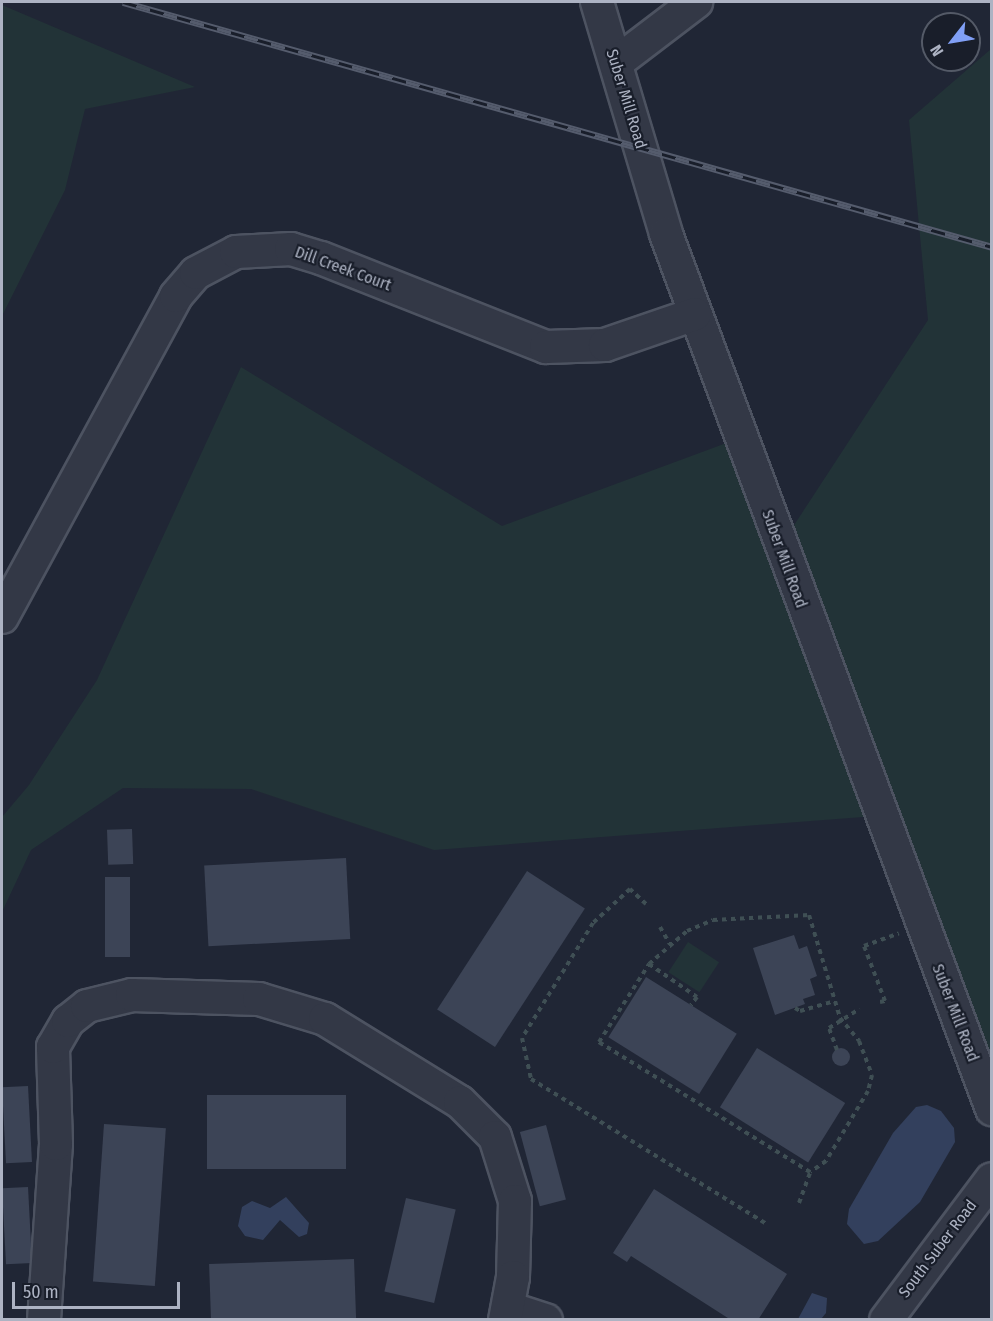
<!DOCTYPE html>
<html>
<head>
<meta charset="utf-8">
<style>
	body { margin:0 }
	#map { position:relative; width:993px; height:1321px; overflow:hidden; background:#202635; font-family:"Fira Sans Condensed",sans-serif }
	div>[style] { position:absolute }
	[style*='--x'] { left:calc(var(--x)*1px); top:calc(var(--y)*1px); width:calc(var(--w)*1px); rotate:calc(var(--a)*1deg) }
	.green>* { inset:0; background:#223337; transform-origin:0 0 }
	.water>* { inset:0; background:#33405d }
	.building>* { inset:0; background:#3c4456; transform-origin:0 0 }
	.round { border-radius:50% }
	.path>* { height:4px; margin-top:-2px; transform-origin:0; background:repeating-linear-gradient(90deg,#3f4f54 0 4.5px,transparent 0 9px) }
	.roads { filter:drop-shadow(2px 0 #4d5361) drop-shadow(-2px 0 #4d5361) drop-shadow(0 2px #4d5361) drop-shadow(0 -2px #4d5361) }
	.minor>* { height:32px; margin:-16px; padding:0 16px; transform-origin:16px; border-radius:16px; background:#333846 }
	.rail>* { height:7px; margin-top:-3.5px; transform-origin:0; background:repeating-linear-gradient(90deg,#191e2a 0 14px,#555c6d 0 28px); box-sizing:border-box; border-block:2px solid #555c6d }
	span { translate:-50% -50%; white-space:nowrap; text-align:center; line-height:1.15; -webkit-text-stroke:4.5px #191e2a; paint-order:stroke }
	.street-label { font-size:16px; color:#adb3c3 }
	.frame { position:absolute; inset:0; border:3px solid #adb3c3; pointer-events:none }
	.north { position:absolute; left:921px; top:12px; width:60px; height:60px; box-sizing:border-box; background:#191e2a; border:2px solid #545a67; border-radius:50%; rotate:239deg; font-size:16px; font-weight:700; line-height:24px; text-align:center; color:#adb3c3 }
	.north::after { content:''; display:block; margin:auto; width:21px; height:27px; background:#809ff5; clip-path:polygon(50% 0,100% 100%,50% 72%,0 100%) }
	.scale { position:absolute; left:12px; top:1282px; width:168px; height:27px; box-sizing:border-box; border:3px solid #adb3c3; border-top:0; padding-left:8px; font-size:18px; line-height:21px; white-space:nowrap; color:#adb3c3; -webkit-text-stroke:4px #191e2a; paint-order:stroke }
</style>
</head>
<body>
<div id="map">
	<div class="green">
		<div style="clip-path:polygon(2px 5px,195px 87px,85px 109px,65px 190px,2px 316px)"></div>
		<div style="clip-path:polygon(991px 49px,991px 1081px,889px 815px,434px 850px,251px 789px,123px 788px,31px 850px,2px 912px,2px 817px,29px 785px,97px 680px,241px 367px,502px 526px,740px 438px,785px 539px,928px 320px,909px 120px)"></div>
		<div style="left:688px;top:942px;width:37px;height:36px;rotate:33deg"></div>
	</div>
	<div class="water">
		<div style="clip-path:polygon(927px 1105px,941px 1111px,954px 1128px,955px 1142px,920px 1202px,878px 1241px,864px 1244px,847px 1224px,849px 1209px,893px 1133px,916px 1107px)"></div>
		<div style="clip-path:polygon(286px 1197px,309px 1223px,307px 1234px,299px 1237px,280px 1220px,263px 1240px,245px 1236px,238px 1226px,242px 1207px,252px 1201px,270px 1208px)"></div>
		<div style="clip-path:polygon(812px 1293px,827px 1298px,826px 1313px,821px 1319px,798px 1319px)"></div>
	</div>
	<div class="building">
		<div style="left:132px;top:829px;width:35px;height:25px;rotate:88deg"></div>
		<div style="left:346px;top:858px;width:81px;height:142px;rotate:87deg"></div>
		<div style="left:527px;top:871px;width:69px;height:165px;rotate:33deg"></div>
		<div style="left:105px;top:877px;width:25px;height:80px"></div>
		<div style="clip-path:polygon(794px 935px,799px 949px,807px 946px,817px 976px,810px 979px,815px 995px,803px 999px,805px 1004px,775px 1015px,753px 948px)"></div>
		<div style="left:646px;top:977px;width:107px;height:71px;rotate:32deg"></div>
		<div style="left:757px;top:1048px;width:104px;height:70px;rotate:32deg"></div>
		<div class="round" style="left:832px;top:1048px;width:18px;height:18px"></div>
		<div style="left:28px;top:1086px;width:76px;height:26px;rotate:87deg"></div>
		<div style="left:207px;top:1095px;width:139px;height:74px"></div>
		<div style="left:104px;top:1124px;width:62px;height:158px;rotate:4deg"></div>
		<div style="left:546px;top:1125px;width:77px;height:27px;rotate:75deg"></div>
		<div style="left:28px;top:1187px;width:76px;height:26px;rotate:87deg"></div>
		<div style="clip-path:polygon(654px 1189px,787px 1274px,758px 1320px,731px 1320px,631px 1256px,627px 1262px,613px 1253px)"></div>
		<div style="left:406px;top:1198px;width:51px;height:96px;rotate:13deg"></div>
		<div style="left:354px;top:1259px;width:61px;height:145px;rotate:88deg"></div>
	</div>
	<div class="path">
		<div style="--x:646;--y:904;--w:22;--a:-137"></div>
		<div style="--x:630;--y:889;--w:50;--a:137.4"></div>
		<div style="--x:593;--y:923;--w:135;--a:121.7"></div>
		<div style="--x:522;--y:1038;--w:42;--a:77.6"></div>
		<div style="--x:531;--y:1079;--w:278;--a:31.6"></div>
		<div style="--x:809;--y:915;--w:108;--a:73.2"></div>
		<div style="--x:840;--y:1018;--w:30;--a:50"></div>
		<div style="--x:859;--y:1041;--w:36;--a:69"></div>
		<div style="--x:872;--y:1075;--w:16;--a:104"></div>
		<div style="--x:868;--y:1091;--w:82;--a:121"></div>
		<div style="--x:826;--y:1161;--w:19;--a:145"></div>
		<div style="--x:810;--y:1172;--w:248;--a:-148.4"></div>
		<div style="--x:599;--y:1042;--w:93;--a:-57.3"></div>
		<div style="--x:649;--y:964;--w:50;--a:-41"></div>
		<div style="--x:687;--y:931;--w:28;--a:-23"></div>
		<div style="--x:713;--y:920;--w:96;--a:-3"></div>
		<div style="--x:660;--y:927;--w:20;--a:60"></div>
		<div style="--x:649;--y:964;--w:58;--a:34.5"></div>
		<div style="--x:697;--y:997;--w:10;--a:127"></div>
		<div style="--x:880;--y:1002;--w:5;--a:-11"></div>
		<div style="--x:885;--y:1001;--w:59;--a:-110.9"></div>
		<div style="--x:864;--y:946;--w:37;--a:-20"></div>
		<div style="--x:795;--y:1008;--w:6;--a:31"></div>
		<div style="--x:800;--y:1011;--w:35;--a:-16"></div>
		<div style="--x:837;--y:1050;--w:23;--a:-110"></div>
		<div style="--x:829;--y:1028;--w:36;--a:-32"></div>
		<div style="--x:799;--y:1203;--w:33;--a:-70"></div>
	</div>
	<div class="roads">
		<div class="minor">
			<div style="--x:597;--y:2;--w:242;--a:73.4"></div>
			<div style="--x:666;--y:234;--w:934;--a:69.57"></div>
			<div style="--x:616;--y:63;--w:101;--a:-37.3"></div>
			<div style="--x:2;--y:617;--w:365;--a:-61.5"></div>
			<div style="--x:176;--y:296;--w:30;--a:-49"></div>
			<div style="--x:196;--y:273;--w:45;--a:-27.7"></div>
			<div style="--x:236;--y:252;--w:55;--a:-3.1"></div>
			<div style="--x:291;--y:249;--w:31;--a:17"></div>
			<div style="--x:321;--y:258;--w:242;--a:21.6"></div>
			<div style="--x:546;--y:347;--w:59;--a:-1.9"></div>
			<div style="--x:605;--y:345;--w:95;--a:-19"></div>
			<div style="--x:508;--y:1308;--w:40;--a:18"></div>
			<div style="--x:44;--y:1320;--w:176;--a:-86.1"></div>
			<div style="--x:56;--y:1144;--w:97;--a:-91.8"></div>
			<div style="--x:53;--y:1047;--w:30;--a:-60"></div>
			<div style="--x:68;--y:1021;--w:24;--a:-38"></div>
			<div style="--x:87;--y:1006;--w:46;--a:-13.7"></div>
			<div style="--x:132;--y:995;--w:127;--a:1.8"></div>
			<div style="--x:259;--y:999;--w:69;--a:16.9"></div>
			<div style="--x:325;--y:1019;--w:158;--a:31.6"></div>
			<div style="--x:460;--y:1102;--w:49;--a:45"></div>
			<div style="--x:495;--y:1137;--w:67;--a:72.6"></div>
			<div style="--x:515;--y:1201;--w:76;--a:91.5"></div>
			<div style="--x:513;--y:1277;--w:44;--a:100.5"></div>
			<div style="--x:886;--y:1320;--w:176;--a:-53.1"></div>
		</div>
	</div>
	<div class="rail">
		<div style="--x:123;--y:2;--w:903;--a:15.74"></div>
	</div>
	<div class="street-label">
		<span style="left:626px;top:99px;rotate:73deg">Suber Mill Road</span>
		<span style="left:343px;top:269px;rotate:20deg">Dill Creek Court</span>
		<span style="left:784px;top:559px;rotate:70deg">Suber Mill Road</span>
		<span style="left:955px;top:1013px;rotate:69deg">Suber Mill Road</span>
		<span style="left:938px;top:1249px;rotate:-53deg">South Suber Road</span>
	</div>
	<div class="frame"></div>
	<div class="north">N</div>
	<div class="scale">50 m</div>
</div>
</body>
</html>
